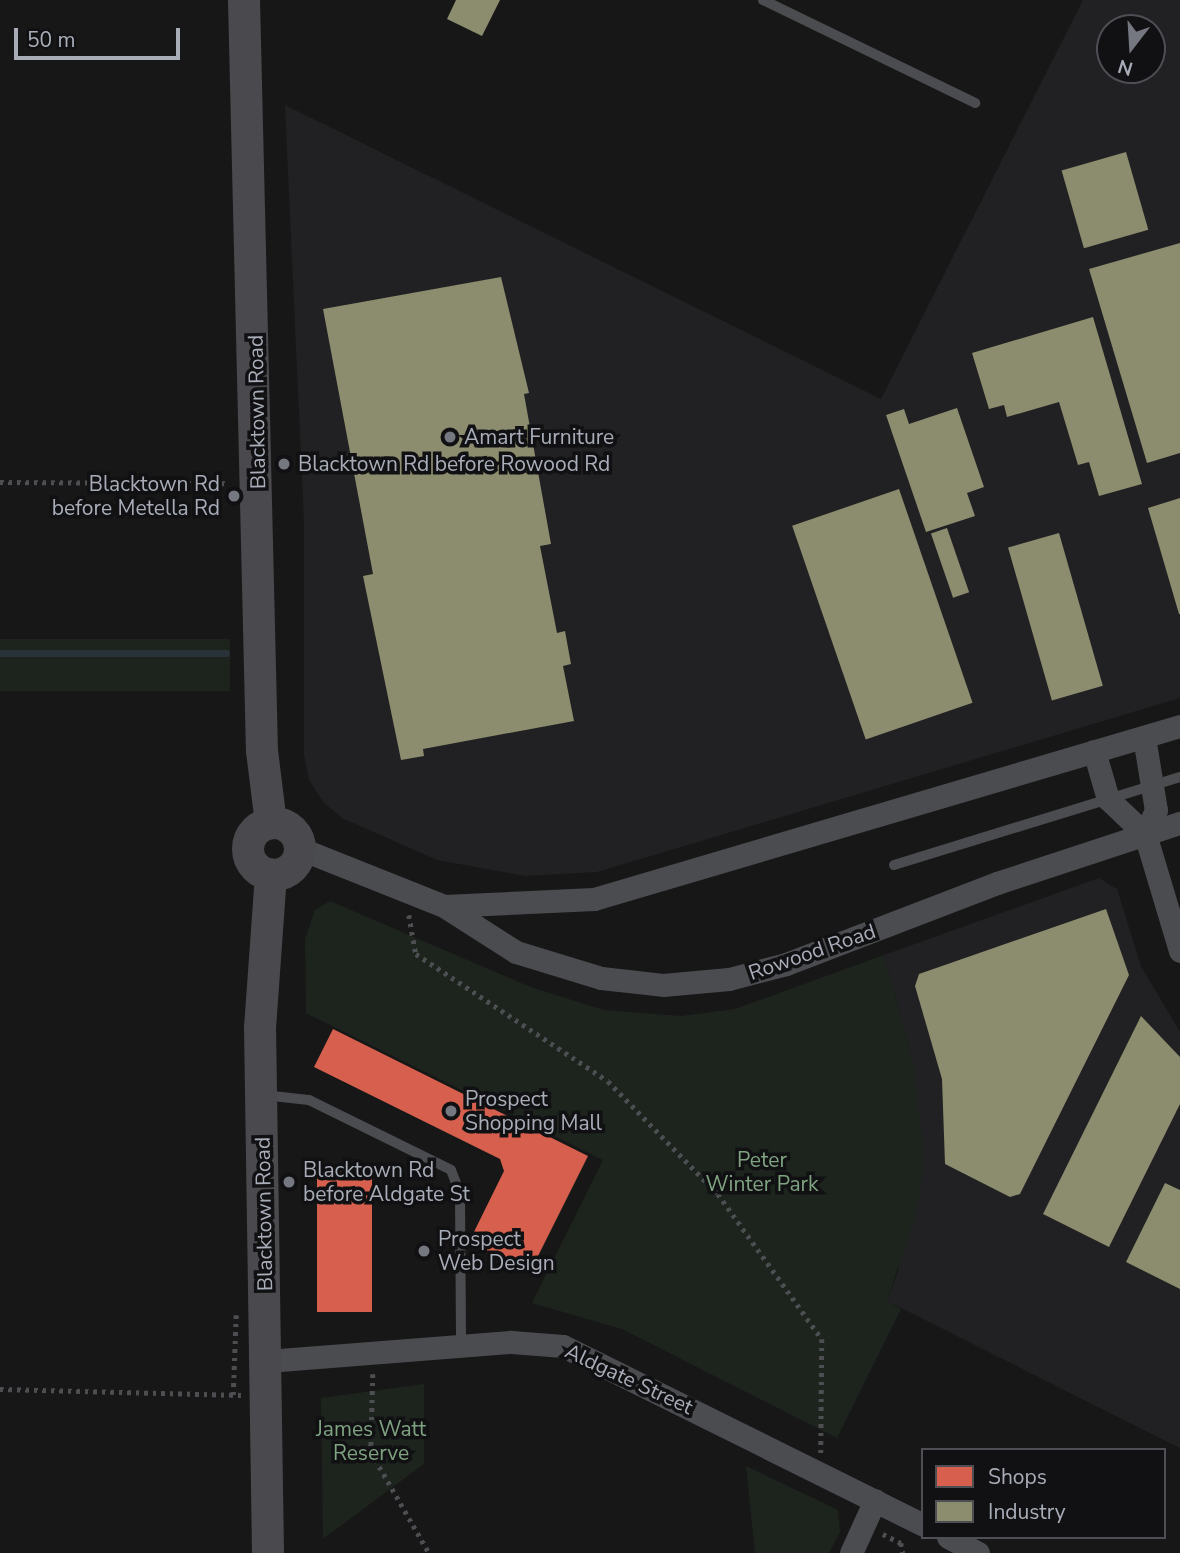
<!DOCTYPE html>
<html>
<head>
<meta charset="utf-8">
<style>
	body { margin:0 }
	#map { position:relative; width:1180px; height:1553px; overflow:hidden; background:#171717; font-family:"Nunito Sans",sans-serif }
	div>[style] { position:absolute }
	[style*='--x'] { left:calc(var(--x)*1px); top:calc(var(--y)*1px); width:calc(var(--w)*1px); rotate:calc(var(--a)*1deg) }
	.built>* { inset:0; background:#212123 }
	.green>* { inset:0; background:#1d241e; transform-origin:0 0 }
	.shops>* { inset:0; background:#d6604d; transform-origin:0 0 }
	.industry>* { inset:0; background:#8c8c6e; transform-origin:0 0 }
	.stream>* { height:7px; margin:-3.5px; padding:0 3.5px; transform-origin:3.5px; border-radius:3.5px; background:#2a3239 }
	.path>* { height:4.5px; margin-top:-2.25px; transform-origin:0; background:repeating-linear-gradient(90deg,#4d4e52 0 3.5px,transparent 0 8.5px) }
	.lane>* { height:10px; margin:-5px; padding:0 5px; transform-origin:5px; border-radius:5px; background:#4b4c50 }
	.street>* { height:23px; margin:-11.5px; padding:0 11.5px; transform-origin:11.5px; border-radius:11.5px; background:#4b4c50 }
	.secondary>* { height:32px; margin:-16px; padding:0 16px; transform-origin:16px; border-radius:16px; background:#4a4a4e }
	.secondary>.ring { margin:-16px; padding:0; box-sizing:content-box; background:none; border:32px solid #4a4a4e; border-radius:50% }
	.dots>* { width:19px; height:19px; translate:-50% -50%; box-sizing:border-box; border:4px solid #111113; border-radius:50% }
	span { translate:-50% -50%; white-space:nowrap; text-align:center; line-height:1.15; -webkit-text-stroke:7px #111113; paint-order:stroke }
	.street-label { font-size:21px; color:#a8adb8 }
	.poi-label { font-size:21px; color:#a8adb8 }
	.left { translate:0 -50%; text-align:left }
	.right { translate:-100% -50%; text-align:right }
	.park-label { font-size:21px; color:#7fa381 }
	.legend { position:absolute; left:921px; top:1448px; width:245px; height:91px; box-sizing:border-box; background:#111113; border:2px solid #4d4f55; margin:0; padding:9px 12px; list-style:none; font-size:21px; color:#a8adb8 }
	.legend li { display:flex; align-items:center; gap:14px; height:35px }
	.legend b { width:35px; border:2px solid #4d4f55 }
	.north { position:absolute; left:1096px; top:14px; width:70px; height:70px; box-sizing:border-box; background:#111113; border:2px solid #4d4f55; border-radius:50%; rotate:197deg; font-size:19px; font-weight:700; line-height:28px; text-align:center; color:#a8adb8 }
	.north::after { content:''; display:block; margin:auto; width:24px; height:32px; background:#757880; clip-path:polygon(50% 0,100% 100%,50% 72%,0 100%) }
	.scale { position:absolute; left:14px; top:28px; width:166px; height:32px; box-sizing:border-box; border:4px solid #a8adb8; border-top:0; padding-left:9px; font-size:21px; line-height:24px; white-space:nowrap; color:#a8adb8; -webkit-text-stroke:5px #111113; paint-order:stroke }
</style>
</head>
<body>
<div id="map">
	<div class="built">
		<div style="clip-path:polygon(evenodd,1083px 0,1180px 0,1180px 698px,597px 872px,525px 876px,437px 860px,342px 818px,324px 803px,309px 780px,304px 755px,304px 522px,285px 105px,881px 399px,1083px 0,1110px 28px,1152px 28px,1152px 70px,1110px 70px,1110px 28px)"></div>
		<div style="clip-path:polygon(1099px 878px,1117px 889px,1141px 966px,1180px 1032px,1180px 1448px,887px 1301px,898px 1271px,913px 1062px,884px 955px)"></div>
	</div>
	<div class="green">
		<div style="left:230px;top:639px;width:52px;height:230px;rotate:90deg"></div>
		<div style="clip-path:polygon(330px 901px,533px 988px,604px 1010px,681px 1016px,735px 1009px,884px 955px,913px 1062px,924px 1155px,919px 1203px,887px 1301px,901px 1309px,837px 1438px,622px 1329px,532px 1303px,603px 1160px,306px 1013px,305px 939px,315px 910px)"></div>
		<div style="clip-path:polygon(424px 1384px,424px 1464px,323px 1539px,321px 1398px)"></div>
		<div style="clip-path:polygon(746px 1466px,838px 1510px,840px 1532px,829px 1553px,755px 1553px)"></div>
	</div>
	<div class="shops">
		<div style="clip-path:polygon(333px 1029px,588px 1156px,529px 1274px,468px 1244px,504px 1171px,500px 1159px,314px 1067px)"></div>
		<div style="left:317px;top:1169px;width:55px;height:143px"></div>
	</div>
	<div class="industry">
		<div style="clip-path:polygon(456px 0,500px 0,482px 36px,447px 19px)"></div>
		<div style="left:1126px;top:152px;width:81px;height:67px;rotate:74deg"></div>
		<div style="clip-path:polygon(1180px 243px,1180px 453px,1147px 463px,1089px 269px)"></div>
		<div style="clip-path:polygon(501px 277px,529px 393px,524px 394px,551px 544px,540px 546px,557px 633px,565px 631px,571px 664px,563px 666px,574px 721px,423px 749px,424px 756px,401px 760px,363px 576px,373px 574px,323px 309px)"></div>
		<div style="clip-path:polygon(1093px 317px,1142px 484px,1099px 496px,1089px 462px,1078px 465px,1059px 402px,1007px 417px,1004px 405px,989px 409px,972px 353px)"></div>
		<div style="clip-path:polygon(957px 408px,984px 487px,967px 493px,975px 516px,926px 532px,886px 415px,904px 409px,909px 424px)"></div>
		<div style="left:899px;top:489px;width:226px;height:113px;rotate:71deg"></div>
		<div style="clip-path:polygon(1180px 498px,1180px 614px,1179px 614px,1148px 508px)"></div>
		<div style="left:947px;top:528px;width:68px;height:17px;rotate:71deg"></div>
		<div style="left:1059px;top:533px;width:159px;height:53px;rotate:74deg"></div>
		<div style="clip-path:polygon(1106px 909px,1129px 975px,1020px 1194px,1010px 1197px,945px 1164px,942px 1079px,915px 986px,919px 974px)"></div>
		<div style="clip-path:polygon(1141px 1016px,1180px 1057px,1180px 1104px,1109px 1247px,1043px 1214px)"></div>
		<div style="clip-path:polygon(1165px 1183px,1180px 1190px,1180px 1289px,1126px 1262px)"></div>
	</div>
	<div class="stream">
		<div style="--x:0;--y:653;--w:226;--a:0"></div>
	</div>
	<div class="path">
		<div style="--x:0;--y:482;--w:228;--a:0.3"></div>
		<div style="--x:409;--y:915;--w:40;--a:80"></div>
		<div style="--x:416;--y:954;--w:230;--a:33.5"></div>
		<div style="--x:608;--y:1081;--w:158;--a:45.8"></div>
		<div style="--x:718;--y:1194;--w:178;--a:54.4"></div>
		<div style="--x:822;--y:1339;--w:114;--a:90.5"></div>
		<div style="--x:373;--y:1374;--w:78;--a:91.5"></div>
		<div style="--x:371;--y:1452;--w:116;--a:60.1"></div>
		<div style="--x:0;--y:1389;--w:241;--a:1.4"></div>
		<div style="--x:233;--y:1395;--w:80;--a:-87.9"></div>
		<div style="--x:883;--y:1534;--w:20;--a:27"></div>
		<div style="--x:901;--y:1543;--w:10;--a:79"></div>
	</div>
	<div class="lane">
		<div style="--x:763;--y:0;--w:236;--a:25.9"></div>
		<div style="--x:894;--y:865;--w:299;--a:-17.1"></div>
		<div style="--x:263;--y:1095;--w:46;--a:6.2"></div>
		<div style="--x:309;--y:1100;--w:158;--a:26.2"></div>
		<div style="--x:451;--y:1170;--w:26;--a:69"></div>
		<div style="--x:460;--y:1194;--w:151;--a:89.6"></div>
	</div>
	<div class="street">
		<div style="--x:1144;--y:737;--w:74;--a:80.7"></div>
		<div style="--x:1156;--y:810;--w:26;--a:115"></div>
		<div style="--x:1094;--y:751;--w:50;--a:73.7"></div>
		<div style="--x:1108;--y:799;--w:51;--a:43.4"></div>
		<div style="--x:1145;--y:834;--w:122;--a:73.3"></div>
		<div style="--x:301;--y:849;--w:154;--a:21.7"></div>
		<div style="--x:444;--y:906;--w:85;--a:32.6"></div>
		<div style="--x:516;--y:952;--w:89;--a:17"></div>
		<div style="--x:601;--y:978;--w:62;--a:6.4"></div>
		<div style="--x:663;--y:985;--w:66;--a:-5.2"></div>
		<div style="--x:729;--y:979;--w:59;--a:-14.7"></div>
		<div style="--x:786;--y:964;--w:226;--a:-21"></div>
		<div style="--x:997;--y:883;--w:193;--a:-18.2"></div>
		<div style="--x:444;--y:906;--w:150;--a:-2.7"></div>
		<div style="--x:594;--y:899;--w:611;--a:-16.45"></div>
		<div style="--x:267;--y:1361;--w:245;--a:-4.5"></div>
		<div style="--x:511;--y:1342;--w:52;--a:4.4"></div>
		<div style="--x:563;--y:1346;--w:402;--a:26.4"></div>
		<div style="--x:948;--y:1537;--w:34;--a:28"></div>
		<div style="--x:851;--y:1553;--w:58;--a:-65.6"></div>
	</div>
	<div class="secondary">
		<div style="--x:244;--y:0;--w:751;--a:88.63"></div>
		<div style="--x:262;--y:751;--w:73;--a:82.9"></div>
		<div class="ring" style="left:248px;top:823px;width:20px;height:20px"></div>
		<div style="--x:268;--y:1553;--w:525;--a:-90.87"></div>
		<div style="--x:260;--y:1028;--w:154;--a:-85.9"></div>
	</div>
	<div class="dots">
		<div style="left:450px;top:437px;background:#757880"></div>
		<div style="left:284px;top:464px;background:#757880"></div>
		<div style="left:234px;top:496px;background:#757880"></div>
		<div style="left:451px;top:1111px;background:#757880"></div>
		<div style="left:289px;top:1182px;background:#757880"></div>
		<div style="left:424px;top:1251px;background:#757880"></div>
	</div>
	<div class="street-label">
		<span style="left:257px;top:412px;rotate:-91deg">Blacktown Road</span>
		<span style="left:812px;top:952px;rotate:-19deg">Rowood Road</span>
		<span style="left:264px;top:1214px;rotate:-91deg">Blacktown Road</span>
		<span style="left:629px;top:1379px;rotate:25deg">Aldgate Street</span>
	</div>
	<div class="poi-label">
		<span class="left" style="left:464px;top:437px">Amart Furniture</span>
		<span class="left" style="left:298px;top:464px">Blacktown Rd before Rowood Rd</span>
		<span class="right" style="left:220px;top:496px">Blacktown Rd<br>before Metella Rd</span>
		<span class="left" style="left:465px;top:1111px">Prospect<br>Shopping Mall</span>
		<span class="left" style="left:303px;top:1182px">Blacktown Rd<br>before Aldgate St</span>
		<span class="left" style="left:438px;top:1251px">Prospect<br>Web Design</span>
	</div>
	<div class="park-label">
		<span style="left:762px;top:1172px">Peter<br>Winter Park</span>
		<span style="left:371px;top:1441px">James Watt<br>Reserve</span>
	</div>
	<ul class="legend">
	<li><b style="height:19px;background:#d6604d"></b>Shops</li>
	<li><b style="height:19px;background:#8c8c6e"></b>Industry</li>
	</ul>
	<div class="north">N</div>
	<div class="scale">50 m</div>
</div>
</body>
</html>
